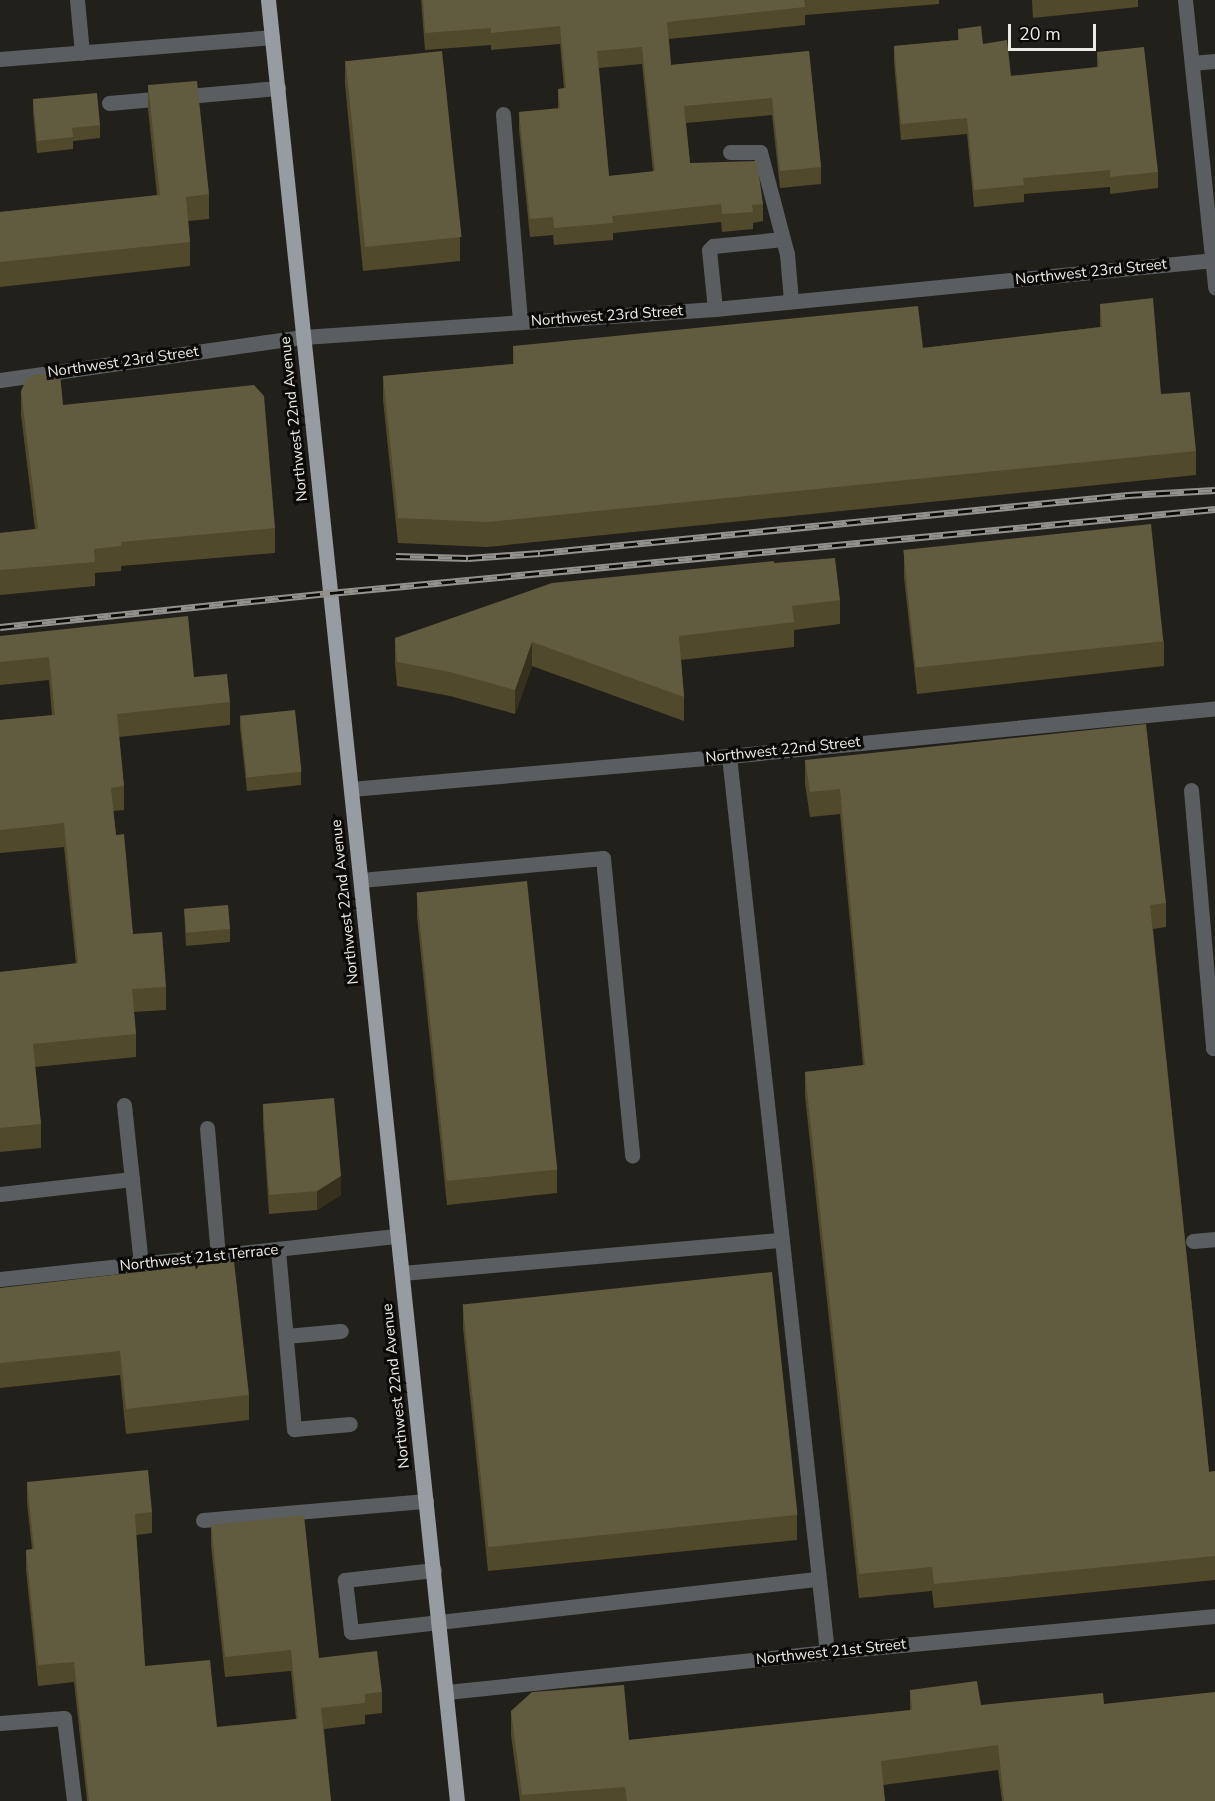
<!DOCTYPE html>
<html>
<head>
<meta charset="utf-8">
<style>
	body { margin:0 }
	#map { position:relative; width:1215px; height:1801px; overflow:hidden; background:#22201a; font-family:"Nunito Sans",sans-serif }
	div>[style] { position:absolute }
	[style*='--x'] { left:calc(var(--x)*1px); top:calc(var(--y)*1px); width:calc(var(--w)*1px); rotate:calc(var(--a)*1deg) }
	.minor>* { height:15px; margin:-7.5px; padding:0 7.5px; transform-origin:7.5px; border-radius:7.5px; background:#5b5e60 }
	.major>* { height:15px; margin:-7.5px; padding:0 7.5px; transform-origin:7.5px; border-radius:7.5px; background:#969ca1 }
	.rail>* { height:7px; margin-top:-3.5px; transform-origin:0; background:repeating-linear-gradient(90deg,#0b0a07 0 14px,#93928d 0 28px); box-sizing:border-box; border-block:2px solid #93928d }
	.wall>* { inset:0; background:#50492c }
	.shaded-wall>* { inset:0; background:#36311c }
	.building>* { inset:0; background:#615b40; transform-origin:0 0 }
	span { translate:-50% -50%; white-space:nowrap; text-align:center; line-height:1.15; -webkit-text-stroke:6px #0b0a07; paint-order:stroke }
	.street-label { font-size:15px; color:#ecece7 }
	.scale { position:absolute; left:1008px; top:24px; width:88px; height:27px; box-sizing:border-box; border:3px solid #ecece7; border-top:0; padding-left:8px; font-size:18px; line-height:21px; white-space:nowrap; color:#ecece7; -webkit-text-stroke:4px #0b0a07; paint-order:stroke }
</style>
</head>
<body>
<div id="map">
	<div class="minor">
		<div style="--x:77;--y:0;--w:53;--a:84.6"></div>
		<div style="--x:1185;--y:0;--w:289;--a:84"></div>
		<div style="--x:0;--y:59;--w:273;--a:-4.6"></div>
		<div style="--x:1192;--y:63;--w:23;--a:-5"></div>
		<div style="--x:109;--y:103;--w:170;--a:-5.1"></div>
		<div style="--x:503;--y:114;--w:209;--a:85.3"></div>
		<div style="--x:730;--y:152;--w:30;--a:0"></div>
		<div style="--x:760;--y:152;--w:106;--a:75.2"></div>
		<div style="--x:787;--y:254;--w:47;--a:85.1"></div>
		<div style="--x:715;--y:309;--w:59;--a:-95.8"></div>
		<div style="--x:709;--y:250;--w:6;--a:-45"></div>
		<div style="--x:713;--y:246;--w:70;--a:-5.7"></div>
		<div style="--x:0;--y:380;--w:306;--a:-8.1"></div>
		<div style="--x:303;--y:337;--w:413;--a:-3.9"></div>
		<div style="--x:715;--y:309;--w:502;--a:-5.6"></div>
		<div style="--x:729;--y:756;--w:901;--a:83.76"></div>
		<div style="--x:351;--y:789;--w:379;--a:-5"></div>
		<div style="--x:729;--y:756;--w:488;--a:-5.6"></div>
		<div style="--x:1191;--y:790;--w:259;--a:85.1"></div>
		<div style="--x:1213;--y:1048;--w:2;--a:0"></div>
		<div style="--x:361;--y:880;--w:243;--a:-5.2"></div>
		<div style="--x:603;--y:858;--w:299;--a:84.4"></div>
		<div style="--x:124;--y:1105;--w:160;--a:83.9"></div>
		<div style="--x:207;--y:1128;--w:129;--a:85.1"></div>
		<div style="--x:0;--y:1194;--w:133;--a:-6.5"></div>
		<div style="--x:1193;--y:1241;--w:22;--a:-5"></div>
		<div style="--x:278;--y:1250;--w:180;--a:84.9"></div>
		<div style="--x:294;--y:1429;--w:56;--a:-5.1"></div>
		<div style="--x:402;--y:1273;--w:381;--a:-5"></div>
		<div style="--x:0;--y:1279;--w:400;--a:-6.2"></div>
		<div style="--x:286;--y:1336;--w:55;--a:-5.2"></div>
		<div style="--x:203;--y:1520;--w:224;--a:-4.9"></div>
		<div style="--x:434;--y:1570;--w:90;--a:173.6"></div>
		<div style="--x:345;--y:1580;--w:52;--a:83.4"></div>
		<div style="--x:351;--y:1632;--w:470;--a:-6.5"></div>
		<div style="--x:447;--y:1692;--w:382;--a:-6"></div>
		<div style="--x:827;--y:1652;--w:390;--a:-5.3"></div>
		<div style="--x:0;--y:1723;--w:64;--a:-4.5"></div>
		<div style="--x:64;--y:1718;--w:84;--a:83.1"></div>
	</div>
	<div class="major">
		<div style="--x:268;--y:0;--w:1811;--a:84.01"></div>
	</div>
	<div class="rail">
		<div style="--x:396;--y:556;--w:72;--a:1.6"></div>
		<div style="--x:468;--y:558;--w:72;--a:-4"></div>
		<div style="--x:540;--y:553;--w:591;--a:-5.63"></div>
		<div style="--x:1128;--y:495;--w:87;--a:-3.3"></div>
		<div style="--x:0;--y:627;--w:332;--a:-5.9"></div>
		<div style="--x:330;--y:593;--w:889;--a:-5.42"></div>
	</div>
	<div class="wall">
		<div style="clip-path:polygon(evenodd,421px 0,939px 0,939px 4px,805px 15px,805px 25px,669px 39px,671px 65px,809px 51px,821px 167px,821px 184px,780px 188px,772px 115px,686px 123px,690px 163px,763px 204px,763px 221px,753px 223px,753px 229px,722px 232px,721px 222px,613px 233px,613px 240px,554px 245px,553px 235px,530px 237px,519px 130px,519px 112px,558px 109px,558px 89px,564px 88px,560px 44px,491px 50px,491px 45px,425px 50px,421px 0,642px 64px,653px 172px,609px 176px,599px 68px,642px 64px)"></div>
		<div style="clip-path:polygon(1032px 0,1138px 0,1138px 7px,1033px 18px)"></div>
		<div style="clip-path:polygon(958px 29px,983px 44px,1011px 76px,1097px 67px,1097px 52px,1158px 172px,1158px 188px,1110px 194px,1110px 187px,1024px 194px,1024px 202px,974px 207px,967px 134px,901px 140px,894px 62px,894px 46px,958px 40px)"></div>
		<div style="clip-path:polygon(345px 60px,460px 237px,460px 261px,363px 271px,345px 84px)"></div>
		<div style="clip-path:polygon(148px 85px,209px 194px,209px 219px,188px 221px,190px 242px,190px 266px,0 287px,0 212px,157px 195px,148px 109px)"></div>
		<div style="clip-path:polygon(33px 99px,100px 125px,100px 138px,73px 141px,73px 149px,37px 153px,33px 112px)"></div>
		<div style="clip-path:polygon(1100px 304px,1161px 394px,1196px 451px,1196px 475px,487px 547px,398px 543px,383px 400px,383px 376px,513px 364px,513px 346px,923px 348px,1100px 327px)"></div>
		<div style="clip-path:polygon(21px 391px,63px 405px,275px 528px,275px 553px,121px 566px,121px 571px,95px 573px,95px 586px,0 595px,0 533px,35px 529px,21px 415px)"></div>
		<div style="clip-path:polygon(904px 552px,1164px 641px,1164px 666px,917px 694px,904px 577px)"></div>
		<div style="clip-path:polygon(774px 563px,840px 600px,840px 624px,794px 630px,794px 647px,681px 660px,684px 697px,684px 721px,532px 666px,515px 714px,450px 696px,397px 686px,395px 663px,395px 638px)"></div>
		<div style="clip-path:polygon(0 636px,194px 677px,230px 702px,230px 725px,119px 737px,124px 786px,124px 810px,113px 811px,116px 835px,133px 934px,166px 987px,166px 1010px,134px 1012px,136px 1034px,136px 1057px,35px 1067px,41px 1124px,41px 1148px,0 1152px,0 972px,76px 964px,64px 847px,0 853px,0 720px,52px 715px,49px 680px,0 685px)"></div>
		<div style="clip-path:polygon(240px 715px,301px 772px,301px 785px,247px 791px,240px 728px)"></div>
		<div style="clip-path:polygon(805px 760px,1166px 903px,1166px 927px,1153px 929px,1209px 1472px,1215px 1471px,1215px 1580px,934px 1608px,932px 1591px,859px 1598px,805px 1096px,805px 1072px,863px 1065px,840px 814px,810px 817px,805px 784px)"></div>
		<div style="clip-path:polygon(417px 892px,557px 1169px,557px 1193px,447px 1205px,417px 917px)"></div>
		<div style="clip-path:polygon(184px 909px,230px 929px,230px 942px,186px 946px)"></div>
		<div style="clip-path:polygon(263px 1104px,341px 1195px,317px 1210px,269px 1214px,263px 1123px)"></div>
		<div style="clip-path:polygon(0 1288px,249px 1395px,249px 1420px,126px 1434px,120px 1375px,0 1388px)"></div>
		<div style="clip-path:polygon(463px 1304px,797px 1515px,797px 1540px,488px 1571px,463px 1328px)"></div>
		<div style="clip-path:polygon(27px 1482px,152px 1512px,152px 1533px,136px 1535px,145px 1666px,217px 1727px,296px 1719px,291px 1671px,225px 1677px,211px 1546px,211px 1525px,319px 1658px,382px 1692px,382px 1713px,365px 1715px,365px 1724px,324px 1729px,331px 1801px,87px 1801px,74px 1682px,38px 1686px,26px 1570px,26px 1550px,32px 1549px,27px 1503px)"></div>
		<div style="clip-path:polygon(910px 1690px,981px 1705px,1104px 1704px,1215px 1801px,1002px 1801px,998px 1770px,883px 1785px,885px 1801px,520px 1801px,511px 1735px,511px 1711px,629px 1740px,910px 1710px)"></div>
	</div>
	<div class="shaded-wall">
		<div style="clip-path:polygon(532px 642px,532px 666px,515px 714px,515px 690px)"></div>
		<div style="clip-path:polygon(341px 1176px,341px 1195px,317px 1210px,317px 1191px)"></div>
	</div>
	<div class="building">
		<div style="clip-path:polygon(evenodd,423px 0,804px 0,805px 7px,667px 22px,671px 65px,809px 51px,821px 167px,780px 171px,772px 98px,684px 106px,690px 163px,757px 161px,763px 204px,752px 205px,753px 212px,722px 214px,721px 204px,612px 216px,613px 223px,554px 228px,553px 217px,530px 219px,519px 112px,560px 108px,558px 89px,566px 88px,560px 26px,491px 33px,491px 28px,425px 33px,423px 0,642px 47px,655px 171px,609px 176px,597px 51px,642px 47px)"></div>
		<div style="clip-path:polygon(981px 26px,983px 44px,1007px 40px,1011px 76px,1099px 67px,1097px 52px,1144px 47px,1158px 172px,1110px 177px,1110px 170px,1023px 178px,1024px 185px,974px 190px,967px 118px,901px 124px,894px 46px,959px 40px,958px 29px)"></div>
		<div style="left:442px;top:51px;width:187px;height:97px;rotate:84deg"></div>
		<div style="clip-path:polygon(197px 81px,209px 194px,186px 197px,190px 242px,0 262px,0 212px,160px 195px,148px 85px)"></div>
		<div style="clip-path:polygon(97px 93px,100px 125px,72px 128px,73px 137px,37px 141px,33px 99px)"></div>
		<div style="clip-path:polygon(1153px 298px,1161px 394px,1190px 392px,1196px 451px,487px 522px,398px 518px,383px 376px,514px 364px,513px 346px,918px 306px,923px 348px,1102px 327px,1100px 304px)"></div>
		<div style="clip-path:polygon(60px 373px,63px 405px,254px 385px,264px 396px,275px 528px,121px 542px,121px 546px,94px 549px,95px 562px,0 570px,0 533px,38px 529px,21px 391px,26px 380px,33px 375px)"></div>
		<div style="left:1151px;top:524px;width:118px;height:249px;rotate:84deg"></div>
		<div style="clip-path:polygon(835px 558px,840px 600px,792px 606px,794px 622px,679px 636px,684px 697px,532px 642px,515px 690px,450px 672px,397px 662px,395px 638px,552px 583px,774px 561px,774px 563px)"></div>
		<div style="clip-path:polygon(188px 616px,194px 677px,227px 674px,230px 702px,117px 714px,124px 786px,111px 788px,116px 835px,124px 834px,133px 934px,162px 932px,166px 987px,132px 989px,136px 1034px,33px 1044px,41px 1124px,0 1128px,0 972px,78px 963px,64px 823px,0 830px,0 720px,55px 715px,49px 657px,0 662px,0 636px)"></div>
		<div style="left:295px;top:710px;width:62px;height:55px;rotate:84deg"></div>
		<div style="clip-path:polygon(1146px 724px,1166px 903px,1150px 905px,1209px 1472px,1215px 1471px,1215px 1556px,934px 1584px,932px 1567px,859px 1574px,805px 1072px,865px 1065px,840px 789px,810px 792px,805px 760px)"></div>
		<div style="left:527px;top:881px;width:290px;height:111px;rotate:84deg"></div>
		<div style="left:228px;top:905px;width:24px;height:44px;rotate:85deg"></div>
		<div style="clip-path:polygon(334px 1098px,341px 1176px,317px 1191px,269px 1195px,263px 1104px)"></div>
		<div style="clip-path:polygon(234px 1261px,249px 1395px,126px 1409px,120px 1351px,0 1363px,0 1288px)"></div>
		<div style="left:772px;top:1272px;width:244px;height:311px;rotate:84deg"></div>
		<div style="clip-path:polygon(148px 1470px,152px 1512px,135px 1514px,145px 1666px,210px 1660px,217px 1727px,298px 1719px,291px 1650px,225px 1657px,211px 1525px,304px 1515px,319px 1658px,377px 1651px,382px 1692px,365px 1694px,365px 1703px,321px 1708px,331px 1801px,89px 1801px,74px 1662px,38px 1665px,26px 1550px,34px 1549px,27px 1482px)"></div>
		<div style="clip-path:polygon(977px 1681px,981px 1705px,1103px 1693px,1104px 1704px,1215px 1692px,1215px 1801px,1004px 1801px,998px 1745px,881px 1761px,885px 1801px,627px 1801px,625px 1787px,522px 1795px,511px 1711px,532px 1692px,624px 1685px,629px 1740px,912px 1710px,910px 1690px)"></div>
	</div>
	<div class="street-label">
		<span style="left:1091px;top:272px;rotate:-6deg">Northwest 23rd Street</span>
		<span style="left:607px;top:316px;rotate:-4deg">Northwest 23rd Street</span>
		<span style="left:123px;top:362px;rotate:-8deg">Northwest 23rd Street</span>
		<span style="left:294px;top:419px;rotate:-96deg">Northwest 22nd Avenue</span>
		<span style="left:783px;top:750px;rotate:-6deg">Northwest 22nd Street</span>
		<span style="left:345px;top:902px;rotate:-96deg">Northwest 22nd Avenue</span>
		<span style="left:199px;top:1258px;rotate:-6deg">Northwest 21st Terrace</span>
		<span style="left:396px;top:1386px;rotate:-96deg">Northwest 22nd Avenue</span>
		<span style="left:831px;top:1652px;rotate:-6deg">Northwest 21st Street</span>
	</div>
	<div class="scale">20 m</div>
</div>
</body>
</html>
